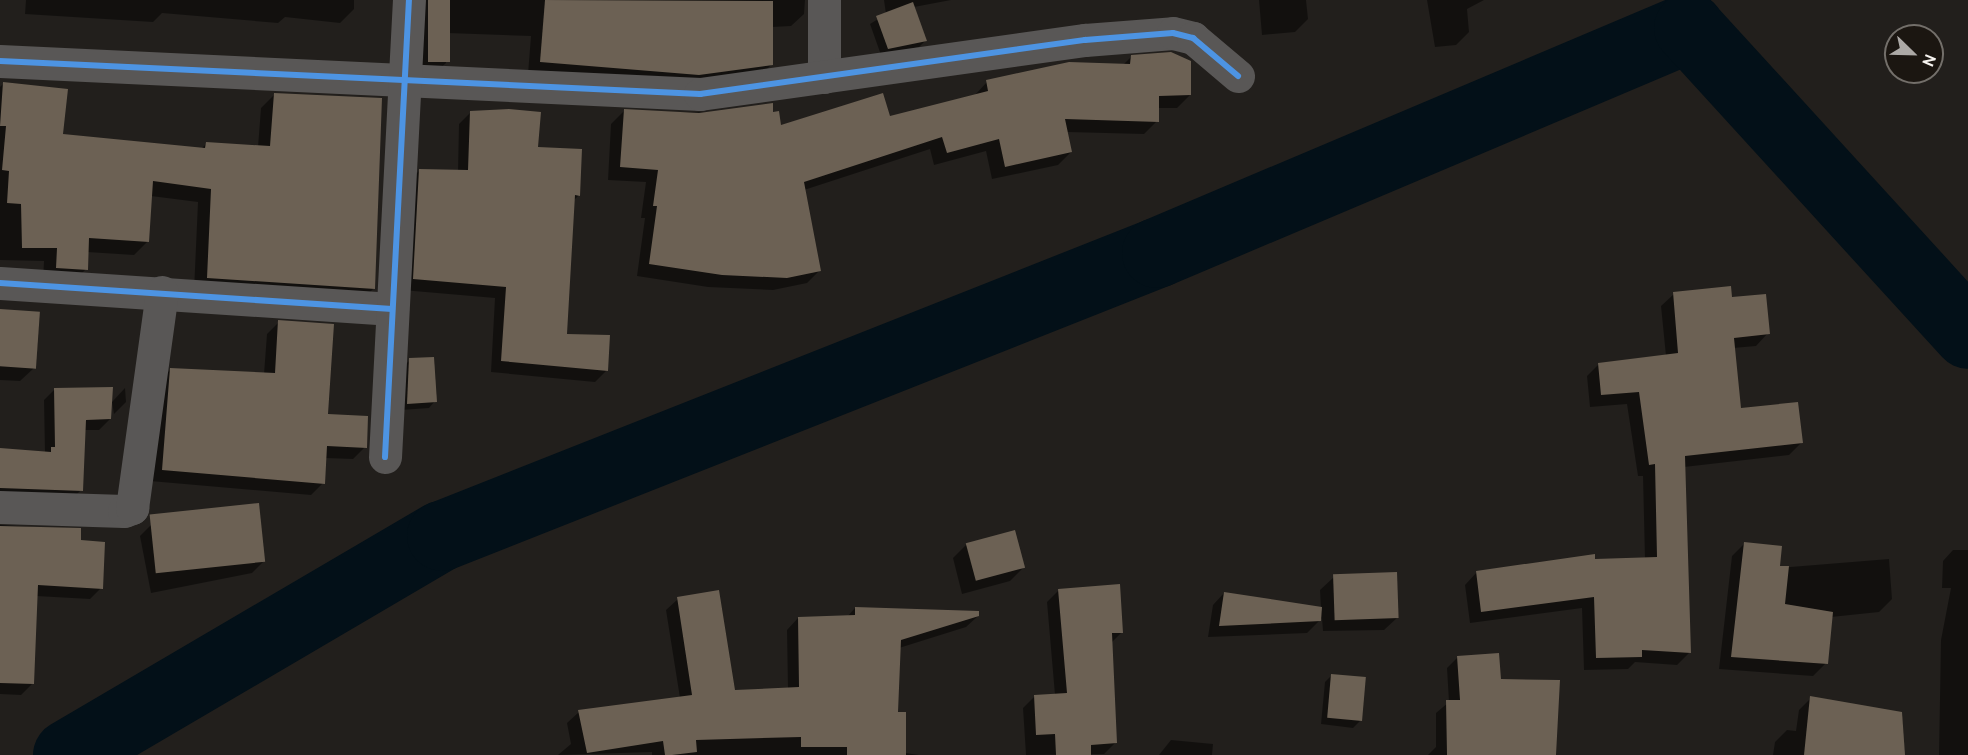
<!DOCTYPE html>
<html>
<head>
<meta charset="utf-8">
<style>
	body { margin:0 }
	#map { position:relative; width:1968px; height:755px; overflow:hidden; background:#221f1c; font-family:Cabin,sans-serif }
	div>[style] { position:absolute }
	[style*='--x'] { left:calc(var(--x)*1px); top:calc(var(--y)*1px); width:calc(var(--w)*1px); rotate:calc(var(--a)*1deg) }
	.shadow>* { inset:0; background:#0007 }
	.river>* { height:70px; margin:-35px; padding:0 35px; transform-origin:35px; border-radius:35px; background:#031018 }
	.building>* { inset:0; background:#6c6154; transform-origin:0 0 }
	.street>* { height:33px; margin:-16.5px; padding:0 16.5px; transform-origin:16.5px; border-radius:16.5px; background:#595756 }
	.cycleway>* { height:6px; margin:-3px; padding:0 3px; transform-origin:3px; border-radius:3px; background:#4d94e3 }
	span { translate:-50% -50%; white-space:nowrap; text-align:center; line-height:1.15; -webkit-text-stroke:6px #1b1611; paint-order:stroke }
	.north { position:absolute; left:1884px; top:24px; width:60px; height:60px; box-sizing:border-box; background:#1b1611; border:2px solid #736f6a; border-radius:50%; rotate:113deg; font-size:16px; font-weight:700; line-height:24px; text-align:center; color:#f7f4f0 }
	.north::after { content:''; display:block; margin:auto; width:21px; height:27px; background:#aca9a6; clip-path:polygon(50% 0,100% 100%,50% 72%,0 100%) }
</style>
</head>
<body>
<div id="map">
	<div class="shadow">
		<div style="clip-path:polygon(26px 0,354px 0,354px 9px,340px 23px,285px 17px,278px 23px,162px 13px,153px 22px,25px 14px)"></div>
		<div style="clip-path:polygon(409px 0,805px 0,804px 14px,791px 26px,772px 27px,772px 64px,759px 77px,686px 87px,528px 74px,531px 36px,447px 33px,446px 63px,433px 75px,413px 74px)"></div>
		<div style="clip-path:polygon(884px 0,951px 0,914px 7px,926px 40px,919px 47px,881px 55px,870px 24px,886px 14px)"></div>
		<div style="clip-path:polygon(1259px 0,1306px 0,1308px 19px,1295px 32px,1262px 35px)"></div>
		<div style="clip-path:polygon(1427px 0,1484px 0,1467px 9px,1469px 32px,1456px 45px,1435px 47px)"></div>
		<div style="clip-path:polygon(1131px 57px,1190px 95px,1177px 108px,1157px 108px,1157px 121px,1144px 134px,1067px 132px,1071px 152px,1058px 165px,992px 179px,986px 151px,934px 165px,930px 149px,804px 190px,819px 271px,807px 283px,773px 290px,708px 287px,637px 276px,645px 218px,641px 218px,646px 182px,608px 180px,611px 124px,624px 111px,772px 114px,780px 127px,889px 118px,974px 96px,987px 82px,1123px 65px)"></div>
		<div style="clip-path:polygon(4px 83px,61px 136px,201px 149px,206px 144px,258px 147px,261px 108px,275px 94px,374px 288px,360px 302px,194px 291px,198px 202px,151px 196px,148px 241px,134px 255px,87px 252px,86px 269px,72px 283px,43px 281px,44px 261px,0 260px,0 87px)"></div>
		<div style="clip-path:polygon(470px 113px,579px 195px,573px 201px,566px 335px,606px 371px,595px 382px,491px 372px,495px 298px,402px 290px,408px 182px,420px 170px,458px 171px,459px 124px)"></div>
		<div style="clip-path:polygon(1674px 294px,1731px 299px,1768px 333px,1756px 346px,1733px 348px,1740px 410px,1801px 443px,1789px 455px,1684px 467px,1689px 653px,1677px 665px,1635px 662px,1628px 669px,1584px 670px,1582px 608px,1470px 623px,1465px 585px,1477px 572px,1645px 559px,1643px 476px,1638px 476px,1627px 404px,1590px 407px,1587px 376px,1599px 364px,1666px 356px,1661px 306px)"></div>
		<div style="clip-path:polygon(0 310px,34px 368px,20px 381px,0 380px)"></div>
		<div style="clip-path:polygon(279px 322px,327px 416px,365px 447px,353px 459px,325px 458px,323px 483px,311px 495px,150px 481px,159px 381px,171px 369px,264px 374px,267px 334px)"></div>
		<div style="clip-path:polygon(410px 360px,435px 401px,429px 408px,401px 410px,403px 367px)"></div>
		<div style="clip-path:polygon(125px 388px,126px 402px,114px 414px,112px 402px)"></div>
		<div style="clip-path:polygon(55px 389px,110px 419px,99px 430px,84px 430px,81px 490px,70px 501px,0 499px,0 449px,45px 453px,44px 400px)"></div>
		<div style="clip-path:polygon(152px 524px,264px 561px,252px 573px,151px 593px,140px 536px)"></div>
		<div style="clip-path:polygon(0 525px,80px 530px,79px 542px,101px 588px,90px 599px,36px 596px,32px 684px,21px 695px,0 694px)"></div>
		<div style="clip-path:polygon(1744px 544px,1778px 568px,1889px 559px,1892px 599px,1879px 612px,1831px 617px,1826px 663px,1813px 676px,1719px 669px,1732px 556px)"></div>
		<div style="clip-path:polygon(966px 545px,1024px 567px,1010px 581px,962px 594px,953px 558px)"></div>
		<div style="clip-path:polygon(1953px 550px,1968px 550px,1968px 755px,1939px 755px,1941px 640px,1951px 588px,1942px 588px,1943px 561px)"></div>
		<div style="clip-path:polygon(1334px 577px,1398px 617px,1384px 630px,1323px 631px,1322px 618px,1307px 633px,1208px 637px,1213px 605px,1224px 593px,1321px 608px,1320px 590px)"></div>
		<div style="clip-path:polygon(1058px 591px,1122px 632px,1111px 643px,1116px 742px,1104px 754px,1026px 755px,1023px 708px,1035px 696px,1055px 695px,1047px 602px)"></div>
		<div style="clip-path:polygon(678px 599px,734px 691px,788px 689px,787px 630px,798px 618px,847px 617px,855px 608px,978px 616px,966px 627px,899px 648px,897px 713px,905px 753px,919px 755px,652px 755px,652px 752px,558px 755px,571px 744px,567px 723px,579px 712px,680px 698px,666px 610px)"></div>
		<div style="clip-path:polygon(1458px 657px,1499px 681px,1555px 755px,1428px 755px,1436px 747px,1436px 713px,1449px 702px,1447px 668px)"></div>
		<div style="clip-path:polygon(1331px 676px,1360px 721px,1353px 728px,1321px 724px,1325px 682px)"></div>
		<div style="clip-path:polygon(1811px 698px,1904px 755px,1773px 755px,1775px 742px,1787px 730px,1796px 731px,1799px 710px)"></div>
		<div style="clip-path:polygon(1171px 740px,1213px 744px,1212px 755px,1159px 755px)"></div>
	</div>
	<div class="river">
		<div style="--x:68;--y:755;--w:433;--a:-30.4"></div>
		<div style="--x:442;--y:536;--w:769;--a:-21.59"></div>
		<div style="--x:1157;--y:253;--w:578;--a:-22.93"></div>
		<div style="--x:1689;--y:28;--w:414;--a:47.6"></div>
	</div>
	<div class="building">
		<div style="left:428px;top:0;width:22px;height:62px"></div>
		<div style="clip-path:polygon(545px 0,773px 1px,773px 65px,699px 75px,540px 62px)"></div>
		<div style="clip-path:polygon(913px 2px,927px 41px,888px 49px,876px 16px)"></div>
		<div style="clip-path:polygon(1171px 52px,1191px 61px,1191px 95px,1159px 96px,1159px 122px,1065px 119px,1072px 152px,1005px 167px,999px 139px,947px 153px,942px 137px,804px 182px,821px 271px,787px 278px,722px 275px,649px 264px,657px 206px,653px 206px,658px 170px,620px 167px,624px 109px,699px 113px,773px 103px,773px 112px,779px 111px,781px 125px,883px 93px,890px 116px,988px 91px,986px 80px,1069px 62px,1130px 64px,1131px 55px)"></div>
		<div style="clip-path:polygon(3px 82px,68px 89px,63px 134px,205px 148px,206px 142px,270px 146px,274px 93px,382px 98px,375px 289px,207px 278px,211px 189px,153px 181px,149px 242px,89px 238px,88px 270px,56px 268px,57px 248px,22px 248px,21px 204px,7px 203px,9px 171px,2px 170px,6px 126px,0 126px)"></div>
		<div style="clip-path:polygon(509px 109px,541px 112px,538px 147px,582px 149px,580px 196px,575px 195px,567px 334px,610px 335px,608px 371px,501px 361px,506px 287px,413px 279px,419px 169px,468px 170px,470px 111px)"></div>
		<div style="clip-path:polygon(1731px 286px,1732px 297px,1766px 294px,1770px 334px,1734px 338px,1741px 408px,1798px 402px,1803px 443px,1685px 456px,1691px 653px,1642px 650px,1642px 657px,1596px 658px,1594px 597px,1481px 612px,1476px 571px,1595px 554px,1595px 559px,1657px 557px,1655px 464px,1649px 465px,1639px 392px,1601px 395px,1598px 363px,1678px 353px,1673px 292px)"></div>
		<div style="left:0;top:309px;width:40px;height:57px;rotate:4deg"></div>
		<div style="clip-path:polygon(278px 320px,334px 324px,328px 414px,368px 416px,367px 448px,327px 446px,325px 484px,162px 470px,170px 368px,275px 373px)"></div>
		<div style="clip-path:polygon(434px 357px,437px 402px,407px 404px,409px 358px)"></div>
		<div style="clip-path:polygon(113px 387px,111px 419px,86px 420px,83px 491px,0 488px,0 448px,51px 452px,51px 447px,55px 447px,54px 388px)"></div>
		<div style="left:259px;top:503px;width:59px;height:110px;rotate:84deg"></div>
		<div style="clip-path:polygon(0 526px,81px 528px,81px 540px,105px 542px,103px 589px,38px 585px,34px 684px,0 683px)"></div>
		<div style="left:1015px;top:530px;width:39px;height:51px;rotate:75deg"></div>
		<div style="clip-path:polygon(1744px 542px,1782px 546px,1780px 566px,1789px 566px,1785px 604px,1833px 612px,1828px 664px,1731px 657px)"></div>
		<div style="left:1397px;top:572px;width:46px;height:64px;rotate:88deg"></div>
		<div style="clip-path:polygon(1120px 584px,1123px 633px,1112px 633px,1117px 743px,1091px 745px,1091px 755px,1056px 755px,1055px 734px,1036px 735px,1034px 695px,1067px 693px,1058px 589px)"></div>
		<div style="clip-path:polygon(719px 590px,735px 690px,799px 687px,798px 617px,855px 615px,855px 607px,979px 611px,979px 616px,901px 640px,898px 712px,906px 712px,906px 755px,847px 755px,847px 747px,801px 747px,801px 737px,696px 740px,697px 752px,672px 755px,665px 755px,663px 741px,587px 753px,578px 710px,692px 695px,677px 597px)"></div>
		<div style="clip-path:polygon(1224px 592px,1322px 607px,1321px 621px,1219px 626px)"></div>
		<div style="clip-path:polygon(1499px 653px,1501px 679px,1560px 680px,1556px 755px,1447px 755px,1446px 700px,1460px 700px,1457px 656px)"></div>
		<div style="left:1331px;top:674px;width:35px;height:44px;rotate:5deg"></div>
		<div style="clip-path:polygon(1810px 696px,1902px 712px,1905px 755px,1804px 755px)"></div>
	</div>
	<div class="street">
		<div style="--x:824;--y:0;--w:77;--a:90"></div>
		<div style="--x:0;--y:61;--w:701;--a:2.7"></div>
		<div style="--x:700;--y:94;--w:389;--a:-8"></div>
		<div style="--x:1085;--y:40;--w:88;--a:-4.5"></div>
		<div style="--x:1173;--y:33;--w:21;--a:14"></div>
		<div style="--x:1193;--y:38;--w:59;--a:40.2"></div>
		<div style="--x:0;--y:283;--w:393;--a:3.8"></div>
		<div style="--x:385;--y:457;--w:458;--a:-87"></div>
		<div style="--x:0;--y:507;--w:124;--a:1.8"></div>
		<div style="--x:124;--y:511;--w:9;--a:-21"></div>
		<div style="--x:132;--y:508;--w:218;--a:-82.1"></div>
	</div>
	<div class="cycleway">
		<div style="--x:0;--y:61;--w:701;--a:2.7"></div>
		<div style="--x:700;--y:94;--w:389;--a:-8"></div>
		<div style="--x:1085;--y:40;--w:88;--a:-4.5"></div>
		<div style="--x:1173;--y:33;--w:21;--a:14"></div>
		<div style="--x:1193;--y:38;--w:59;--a:40.2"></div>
		<div style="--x:0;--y:283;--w:393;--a:3.8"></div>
		<div style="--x:385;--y:457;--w:458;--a:-87"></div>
	</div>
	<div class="north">N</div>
</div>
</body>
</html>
